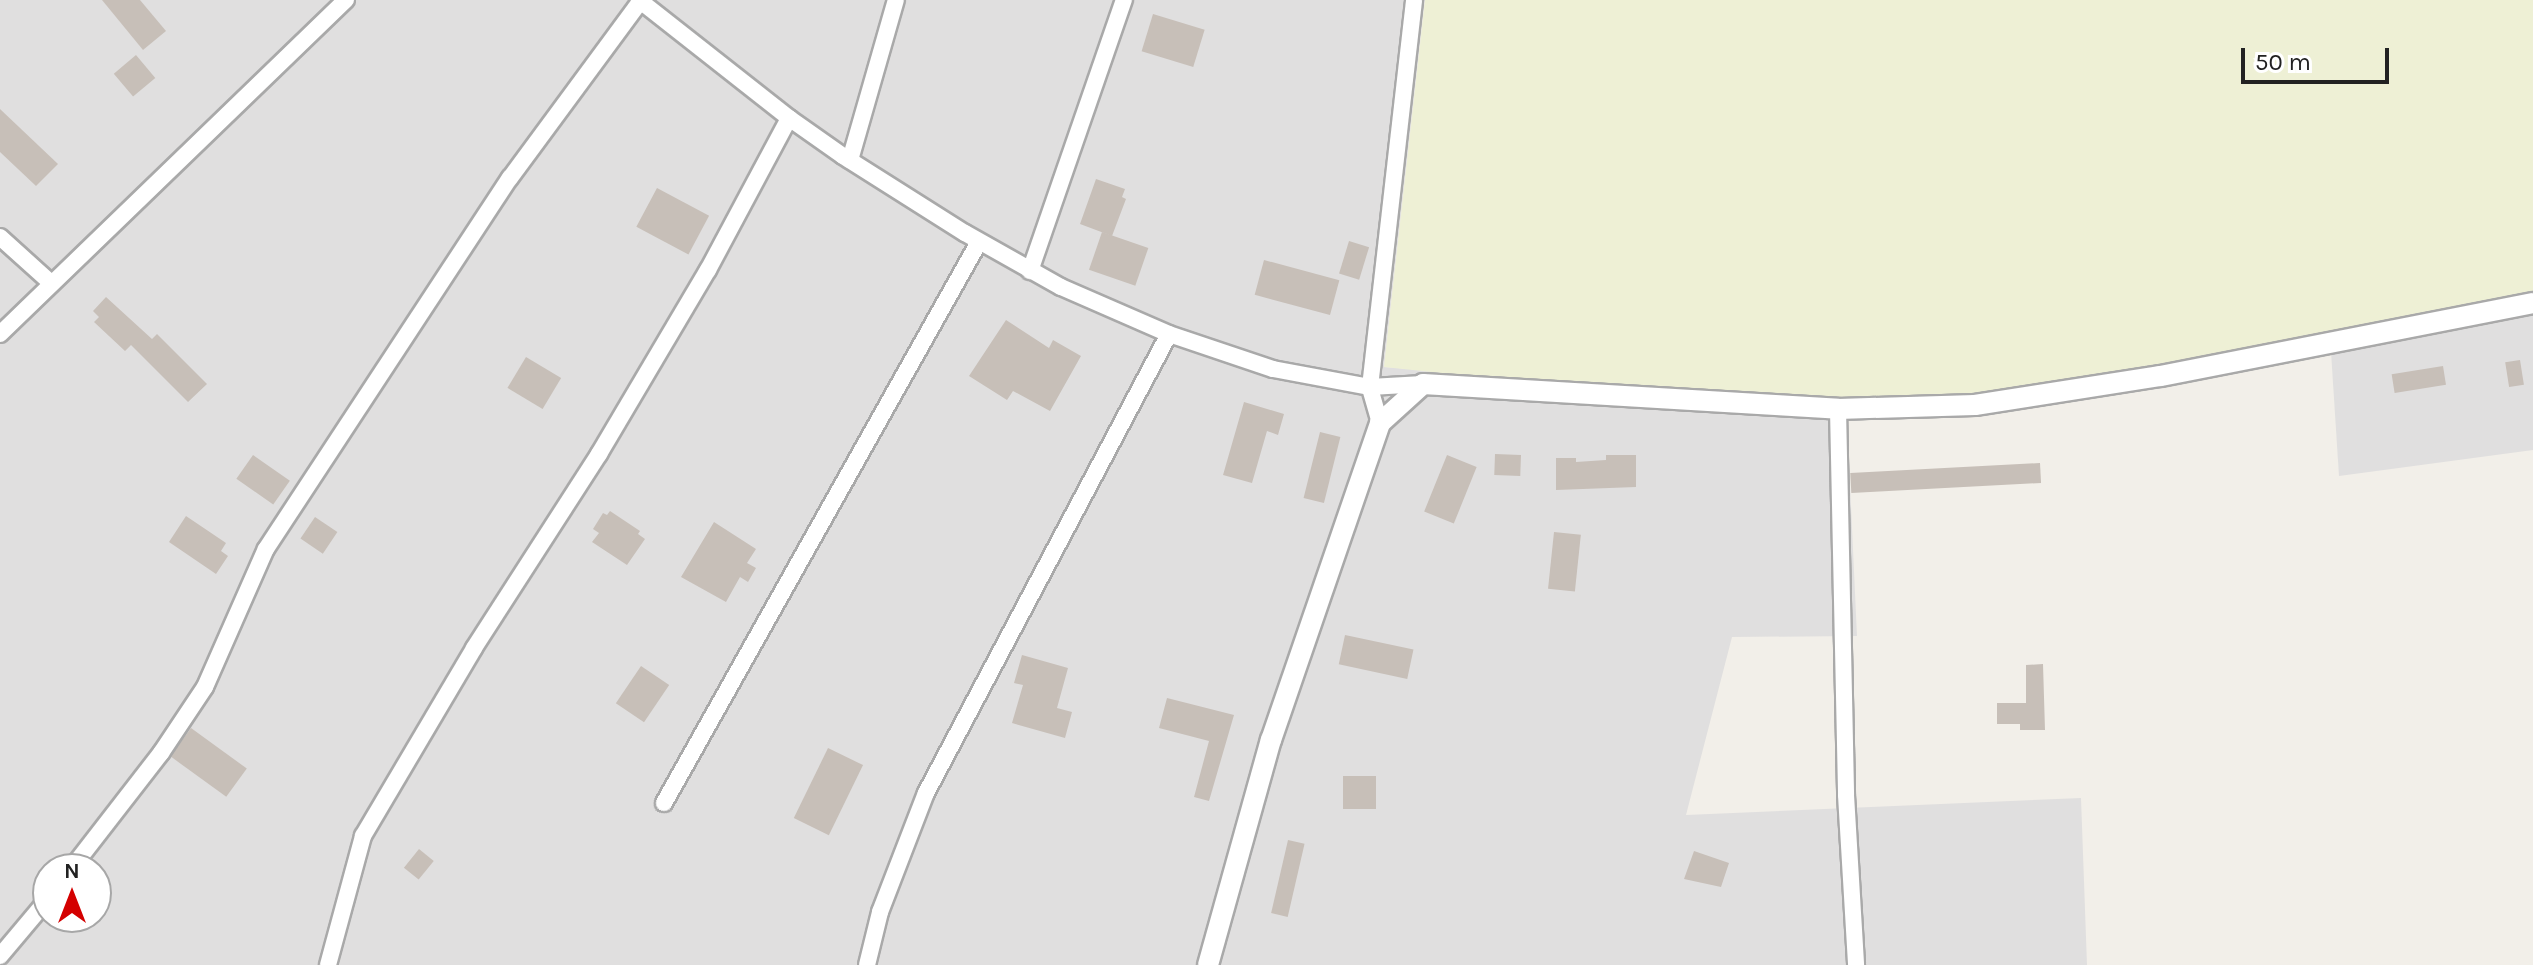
<!DOCTYPE html>
<html>
<head>
<meta charset="utf-8">
<style>
	body { margin:0 }
	#map { position:relative; width:2533px; height:965px; overflow:hidden; background:#f2efe9; font-family:Karla,sans-serif }
	div>[style] { position:absolute }
	[style*='--x'] { left:calc(var(--x)*1px); top:calc(var(--y)*1px); width:calc(var(--w)*1px); rotate:calc(var(--a)*1deg) }
	.residential>* { inset:0; background:#e0dfdf }
	.farmland>* { inset:0; background:#eef0d5 }
	.building>* { inset:0; background:#c7bfb8; transform-origin:0 0 }
	.roads { filter:drop-shadow(2px 0 #a9a9a9) drop-shadow(-2px 0 #a9a9a9) drop-shadow(0 2px #a9a9a9) drop-shadow(0 -2px #a9a9a9) }
	.minor>* { height:16px; margin:-8px; padding:0 8px; transform-origin:8px; border-radius:8px; background:#fff }
	.tertiary>* { height:20px; margin:-10px; padding:0 10px; transform-origin:10px; border-radius:10px; background:#fff }
	span { translate:-50% -50%; white-space:nowrap; text-align:center; line-height:1.15; -webkit-text-stroke:6px #fff; paint-order:stroke }
	.north { position:absolute; left:32px; top:853px; width:80px; height:80px; box-sizing:border-box; background:#fff; border:2px solid #a7a7a7; border-radius:50%; rotate:0deg; font-size:22px; font-weight:700; line-height:32px; text-align:center; color:#222 }
	.north::after { content:''; display:block; margin:auto; width:28px; height:36px; background:#d40000; clip-path:polygon(50% 0,100% 100%,50% 72%,0 100%) }
	.scale { position:absolute; left:2241px; top:48px; width:148px; height:36px; box-sizing:border-box; border:4px solid #222; border-top:0; padding-left:10px; font-size:24px; line-height:28px; white-space:nowrap; color:#222; -webkit-text-stroke:6px #fff; paint-order:stroke }
</style>
</head>
<body>
<div id="map">
	<div class="residential">
		<div style="clip-path:polygon(evenodd,0 0,1425px 0,1384px 367px,1713px 392px,1846px 398px,1857px 636px,1732px 637px,1686px 815px,2081px 798px,2087px 965px,0 965px,0 0,48px 869px,96px 869px,96px 917px,48px 917px,48px 869px)"></div>
		<div style="clip-path:polygon(2533px 296px,2533px 450px,2339px 476px,2330px 336px)"></div>
	</div>
	<div class="farmland">
		<div style="clip-path:polygon(1425px 0,2533px 0,2533px 296px,2086px 380px,1989px 393px,1846px 398px,1518px 381px,1384px 367px)"></div>
	</div>
	<div class="building">
		<div style="clip-path:polygon(102px 0,140px 0,166px 31px,143px 50px)"></div>
		<div style="left:1153px;top:14px;width:54px;height:39px;rotate:17deg"></div>
		<div style="left:136px;top:55px;width:30px;height:29px;rotate:50deg"></div>
		<div style="clip-path:polygon(0 109px,58px 164px,36px 186px,0 152px)"></div>
		<div style="clip-path:polygon(1096px 179px,1125px 189px,1122px 197px,1126px 199px,1112px 236px,1080px 224px)"></div>
		<div style="left:657px;top:188px;width:59px;height:44px;rotate:28deg"></div>
		<div style="left:1102px;top:232px;width:49px;height:40px;rotate:19deg"></div>
		<div style="left:1349px;top:241px;width:21px;height:34px;rotate:17deg"></div>
		<div style="left:1264px;top:260px;width:78px;height:36px;rotate:15deg"></div>
		<div style="clip-path:polygon(106px 297px,152px 339px,157px 334px,207px 384px,188px 402px,131px 345px,125px 351px,94px 322px,99px 317px,93px 311px)"></div>
		<div style="clip-path:polygon(1006px 320px,1049px 348px,1053px 340px,1081px 356px,1050px 411px,1013px 391px,1007px 400px,969px 376px)"></div>
		<div style="left:526px;top:357px;width:41px;height:36px;rotate:31deg"></div>
		<div style="left:2520px;top:360px;width:25px;height:15px;rotate:81deg"></div>
		<div style="left:2443px;top:366px;width:19px;height:52px;rotate:81deg"></div>
		<div style="clip-path:polygon(1244px 402px,1284px 414px,1278px 435px,1267px 431px,1252px 483px,1223px 475px)"></div>
		<div style="left:1320px;top:432px;width:21px;height:68px;rotate:14deg"></div>
		<div style="left:1495px;top:454px;width:26px;height:21px;rotate:2deg"></div>
		<div style="left:253px;top:455px;width:45px;height:29px;rotate:35deg"></div>
		<div style="left:1447px;top:455px;width:32px;height:61px;rotate:22deg"></div>
		<div style="clip-path:polygon(1606px 455px,1636px 455px,1636px 487px,1556px 490px,1556px 458px,1576px 458px,1576px 462px,1606px 460px)"></div>
		<div style="left:2040px;top:463px;width:20px;height:190px;rotate:87deg"></div>
		<div style="clip-path:polygon(610px 511px,640px 531px,638px 534px,645px 539px,627px 565px,592px 542px,599px 533px,593px 529px,603px 513px,607px 515px)"></div>
		<div style="clip-path:polygon(186px 516px,226px 543px,221px 551px,228px 556px,216px 574px,169px 542px)"></div>
		<div style="left:315px;top:517px;width:27px;height:26px;rotate:34deg"></div>
		<div style="clip-path:polygon(714px 522px,756px 549px,747px 563px,756px 568px,748px 582px,740px 577px,726px 602px,681px 577px)"></div>
		<div style="left:1554px;top:532px;width:27px;height:57px;rotate:6deg"></div>
		<div style="left:1345px;top:635px;width:70px;height:30px;rotate:12deg"></div>
		<div style="clip-path:polygon(1022px 655px,1068px 668px,1057px 708px,1072px 712px,1065px 738px,1012px 723px,1023px 685px,1014px 683px)"></div>
		<div style="clip-path:polygon(2043px 664px,2045px 730px,2020px 730px,2020px 724px,1997px 724px,1997px 703px,2026px 703px,2026px 665px)"></div>
		<div style="left:641px;top:666px;width:34px;height:45px;rotate:34deg"></div>
		<div style="clip-path:polygon(1167px 698px,1234px 715px,1209px 801px,1194px 797px,1209px 741px,1159px 728px)"></div>
		<div style="left:191px;top:728px;width:69px;height:35px;rotate:36deg"></div>
		<div style="left:828px;top:748px;width:39px;height:78px;rotate:26deg"></div>
		<div style="left:1343px;top:776px;width:33px;height:33px"></div>
		<div style="left:1288px;top:840px;width:17px;height:75px;rotate:13deg"></div>
		<div style="left:419px;top:849px;width:19px;height:24px;rotate:39deg"></div>
		<div style="clip-path:polygon(1694px 851px,1729px 863px,1721px 887px,1684px 879px)"></div>
	</div>
	<div class="roads">
		<div class="minor">
			<div style="--x:639;--y:0;--w:191;--a:38.2"></div>
			<div style="--x:789;--y:118;--w:66;--a:35.1"></div>
			<div style="--x:843;--y:156;--w:144;--a:32.3"></div>
			<div style="--x:965;--y:233;--w:110;--a:29.4"></div>
			<div style="--x:1061;--y:287;--w:118;--a:23.5"></div>
			<div style="--x:1169;--y:334;--w:110;--a:18.6"></div>
			<div style="--x:1273;--y:369;--w:99;--a:10.5"></div>
			<div style="--x:1370;--y:387;--w:53;--a:-3.2"></div>
			<div style="--x:850;--y:160;--w:166;--a:-74"></div>
			<div style="--x:0;--y:237;--w:67;--a:42"></div>
			<div style="--x:1030;--y:271;--w:287;--a:-70.9"></div>
			<div style="--x:0;--y:334;--w:481;--a:-44"></div>
			<div style="--x:1838;--y:409;--w:386;--a:88.8"></div>
			<div style="--x:1846;--y:795;--w:170;--a:86.6"></div>
			<div style="--x:1380;--y:423;--w:37;--a:-106"></div>
			<div style="--x:1370;--y:387;--w:389;--a:-83.5"></div>
			<div style="--x:664;--y:803;--w:643;--a:-60.69"></div>
			<div style="--x:71;--y:869;--w:147;--a:-52.2"></div>
			<div style="--x:161;--y:753;--w:79;--a:-56.3"></div>
			<div style="--x:205;--y:687;--w:151;--a:-66.2"></div>
			<div style="--x:266;--y:549;--w:444;--a:-56.7"></div>
			<div style="--x:510;--y:178;--w:221;--a:-53.6"></div>
			<div style="--x:0;--y:956;--w:75;--a:-49.9"></div>
			<div style="--x:328;--y:965;--w:134;--a:-74.8"></div>
			<div style="--x:363;--y:836;--w:218;--a:-59.4"></div>
			<div style="--x:474;--y:648;--w:231;--a:-57.2"></div>
			<div style="--x:599;--y:454;--w:214;--a:-59.4"></div>
			<div style="--x:708;--y:270;--w:172;--a:-61.9"></div>
			<div style="--x:867;--y:965;--w:55;--a:-76.2"></div>
			<div style="--x:880;--y:912;--w:128;--a:-68.9"></div>
			<div style="--x:926;--y:793;--w:519;--a:-62.1"></div>
		</div>
		<div class="tertiary">
			<div style="--x:1208;--y:965;--w:234;--a:-74.4"></div>
			<div style="--x:1271;--y:740;--w:335;--a:-71"></div>
			<div style="--x:1380;--y:423;--w:58;--a:-42.2"></div>
			<div style="--x:1423;--y:384;--w:416;--a:3.4"></div>
			<div style="--x:1838;--y:409;--w:137;--a:-1.7"></div>
			<div style="--x:1975;--y:405;--w:188;--a:-8.9"></div>
			<div style="--x:2161;--y:376;--w:379;--a:-11.1"></div>
		</div>
	</div>
	<div class="north">N</div>
	<div class="scale">50 m</div>
</div>
</body>
</html>
